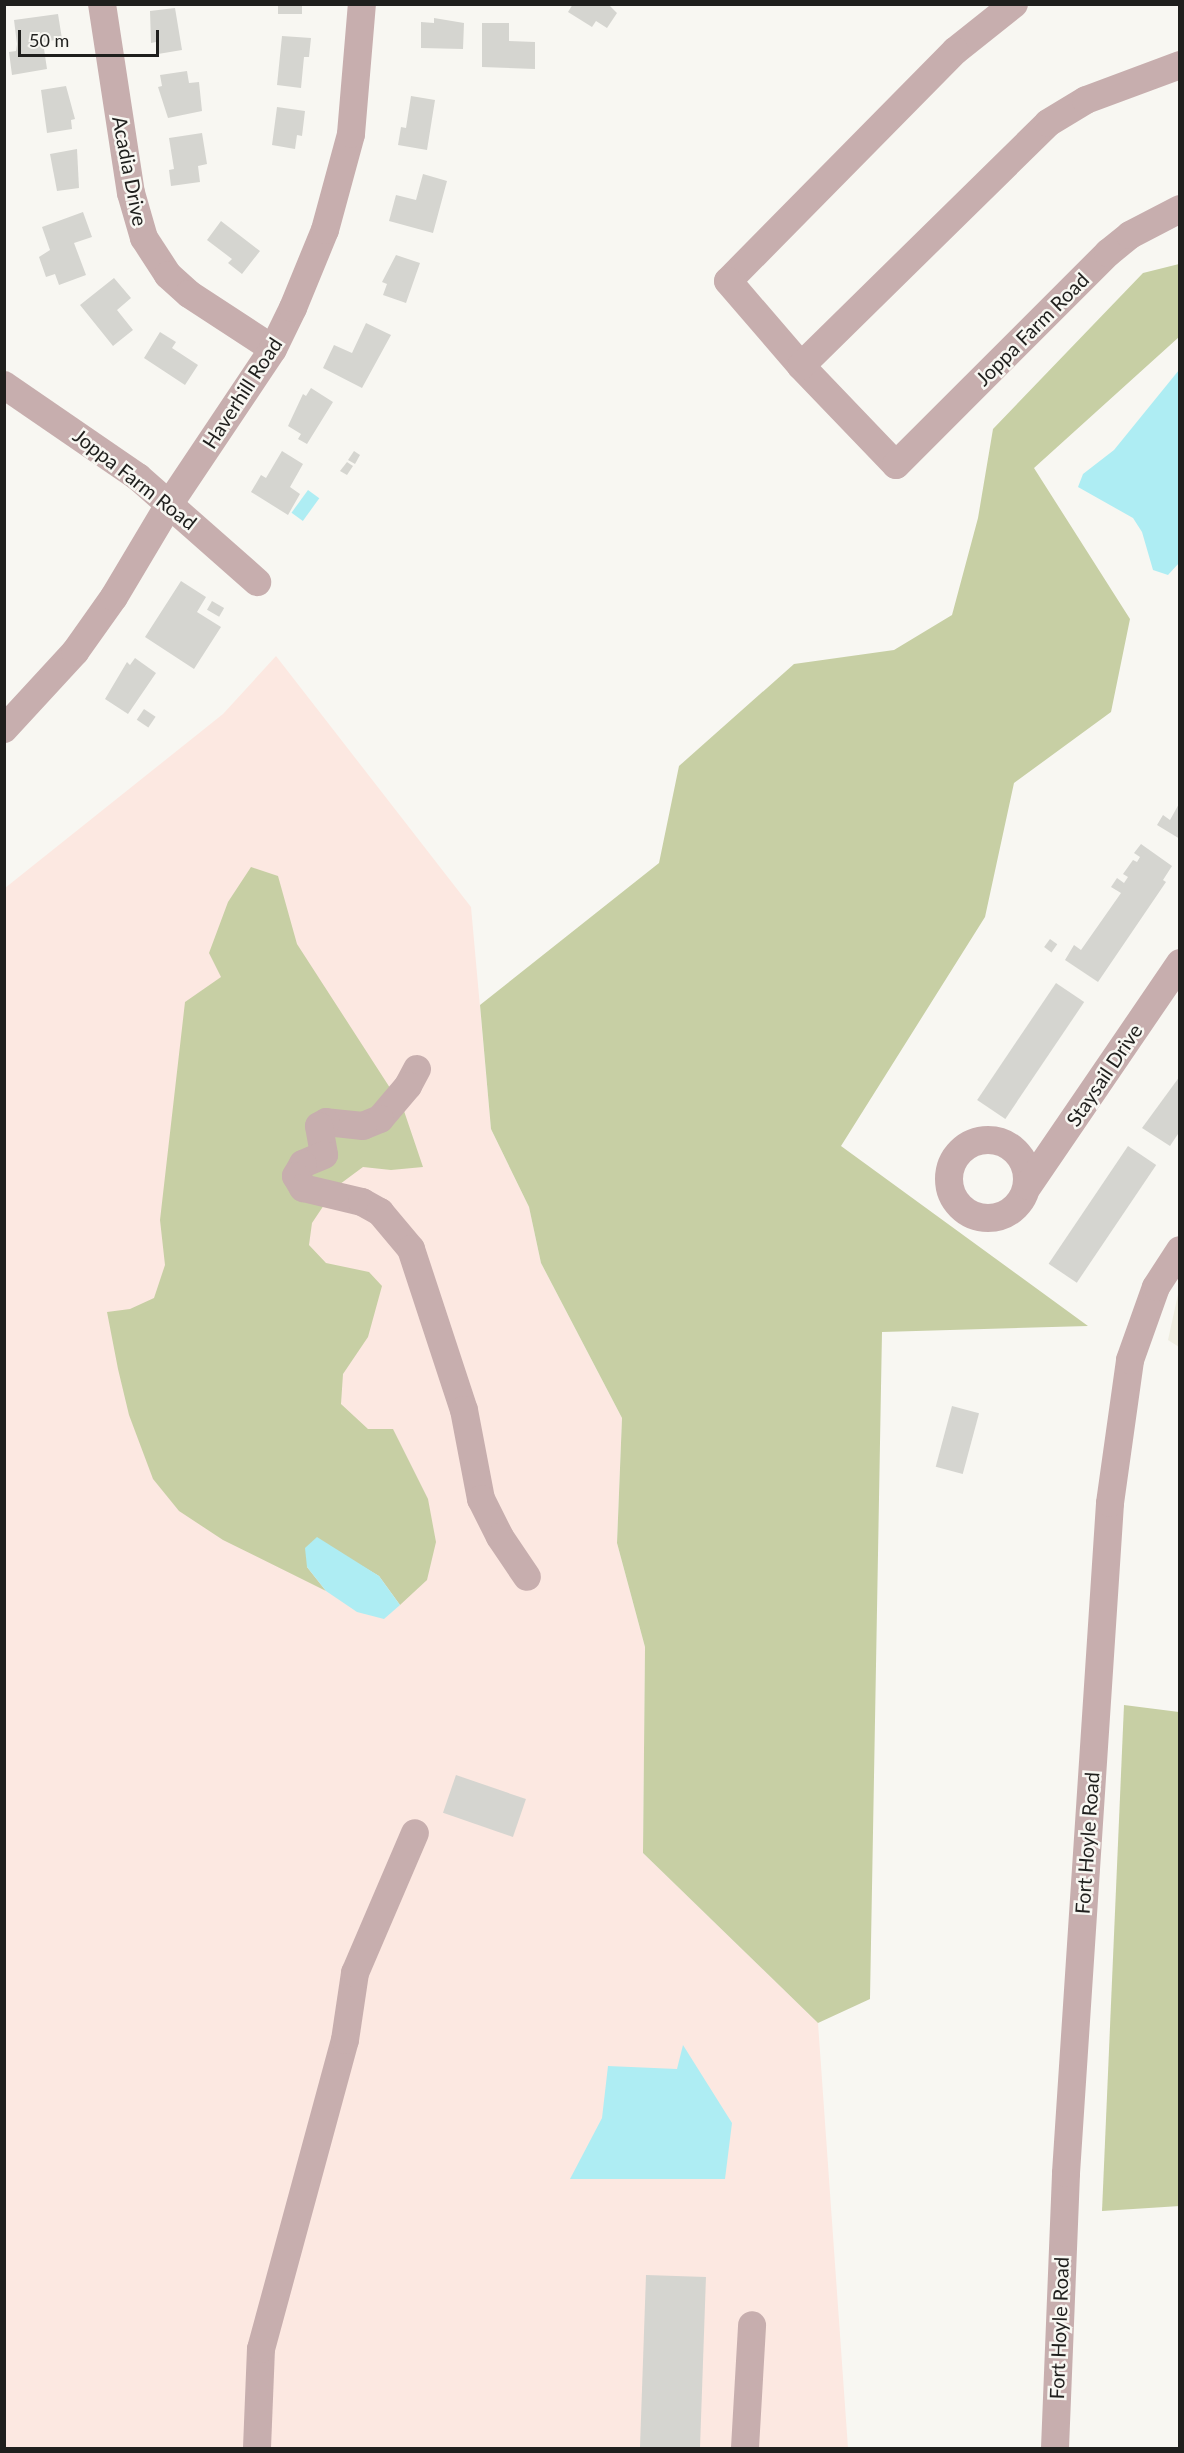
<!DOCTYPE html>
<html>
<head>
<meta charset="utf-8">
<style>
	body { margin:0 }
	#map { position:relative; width:1184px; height:2453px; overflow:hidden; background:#f8f7f2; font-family:Lato,sans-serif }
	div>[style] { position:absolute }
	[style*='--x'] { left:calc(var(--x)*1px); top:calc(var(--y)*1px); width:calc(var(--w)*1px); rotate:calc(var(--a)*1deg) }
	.built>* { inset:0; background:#efede0 }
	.industrial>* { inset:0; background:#fce8e1 }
	.green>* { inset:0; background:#c7cfa4 }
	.water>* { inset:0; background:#aeedf3; transform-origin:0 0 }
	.building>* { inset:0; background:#d5d5d0; transform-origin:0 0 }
	.minor>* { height:28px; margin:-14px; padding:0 14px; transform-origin:14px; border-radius:14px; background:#c7aeae }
	.minor>.ring { margin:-14px; padding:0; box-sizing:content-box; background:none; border:28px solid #c7aeae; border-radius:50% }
	span { translate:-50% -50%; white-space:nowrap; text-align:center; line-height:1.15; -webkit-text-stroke:5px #f8f7f2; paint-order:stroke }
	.street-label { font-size:20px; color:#1f1f1d }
	.frame { position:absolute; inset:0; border:6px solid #1f1f1d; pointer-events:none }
	.scale { position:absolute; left:18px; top:30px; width:141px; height:27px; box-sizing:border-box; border:3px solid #1f1f1d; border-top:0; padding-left:8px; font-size:18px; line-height:21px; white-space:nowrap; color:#1f1f1d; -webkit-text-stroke:4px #f8f7f2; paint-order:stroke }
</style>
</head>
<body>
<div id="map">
	<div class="built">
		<div style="clip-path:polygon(1179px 1290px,1179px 1347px,1168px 1340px)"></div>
	</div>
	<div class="industrial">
		<div style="clip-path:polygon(276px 656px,471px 907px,491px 1129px,529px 1207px,541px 1263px,622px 1418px,617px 1543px,645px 1647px,643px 1853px,818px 2023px,848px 2448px,5px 2448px,5px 888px,223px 714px)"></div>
	</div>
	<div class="green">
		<div style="clip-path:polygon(1179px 264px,1179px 337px,1034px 468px,1130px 619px,1111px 712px,1014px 783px,985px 917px,841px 1146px,1088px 1326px,882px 1332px,870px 1999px,818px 2023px,643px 1853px,645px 1647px,617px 1543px,622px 1418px,541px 1263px,529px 1207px,491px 1129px,480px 1005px,659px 863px,679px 766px,794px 664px,894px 650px,952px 615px,978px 518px,993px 429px,1143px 273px)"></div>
		<div style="clip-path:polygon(251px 867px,278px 876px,297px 944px,403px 1108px,423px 1167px,391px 1170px,363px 1167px,336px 1187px,312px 1223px,309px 1245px,326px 1263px,369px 1272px,382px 1286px,368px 1337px,343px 1374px,341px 1404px,368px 1429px,393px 1429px,428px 1499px,436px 1542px,427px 1580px,400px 1605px,379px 1576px,350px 1559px,307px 1567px,326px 1591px,223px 1540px,179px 1511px,153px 1479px,129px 1415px,118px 1369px,107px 1312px,130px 1309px,154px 1298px,165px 1265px,160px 1220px,185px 1002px,221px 977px,209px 953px,228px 902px)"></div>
		<div style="clip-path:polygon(1124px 1705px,1179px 1712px,1180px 2206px,1102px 2211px)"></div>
	</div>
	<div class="water">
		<div style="clip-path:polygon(1179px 370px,1179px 563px,1168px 575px,1153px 570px,1142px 532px,1133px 518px,1078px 487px,1083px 474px,1114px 450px)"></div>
		<div style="left:308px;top:490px;width:14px;height:28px;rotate:36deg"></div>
		<div style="clip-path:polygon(317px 1537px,379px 1576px,400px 1605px,384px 1619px,357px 1612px,326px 1591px,307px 1567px,305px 1548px)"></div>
		<div style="clip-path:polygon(683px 2045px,732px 2123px,725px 2179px,570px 2179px,602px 2118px,608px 2066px,677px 2069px)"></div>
	</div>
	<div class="building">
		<div style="left:278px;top:4px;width:24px;height:10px"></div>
		<div style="clip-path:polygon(573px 4px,608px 4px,617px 13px,607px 28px,596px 21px,592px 27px,568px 12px)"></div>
		<div style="clip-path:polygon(175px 8px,182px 50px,158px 54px,156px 42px,151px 43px,150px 11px)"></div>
		<div style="clip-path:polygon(58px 14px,62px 39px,43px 42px,47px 69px,12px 75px,9px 52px,16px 51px,17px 44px,14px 20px)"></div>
		<div style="clip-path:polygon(434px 18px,464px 23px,463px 49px,421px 48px,421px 22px,434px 23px)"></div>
		<div style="clip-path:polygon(482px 23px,509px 23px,509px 41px,535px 42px,535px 69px,482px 67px)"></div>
		<div style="clip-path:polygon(282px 36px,311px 38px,309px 57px,304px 57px,301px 88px,277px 85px)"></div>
		<div style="clip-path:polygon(187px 71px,189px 83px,199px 82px,202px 111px,168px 118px,158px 87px,162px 86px,160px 75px)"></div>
		<div style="clip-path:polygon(66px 86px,75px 119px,71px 120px,72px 129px,47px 133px,41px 90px)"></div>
		<div style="clip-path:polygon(411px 96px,435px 100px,427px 150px,398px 145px,401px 127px,406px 128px)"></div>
		<div style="clip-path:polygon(277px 107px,305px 111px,302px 136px,297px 135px,295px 149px,272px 145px)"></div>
		<div style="clip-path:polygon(202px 133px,207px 164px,198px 166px,200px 182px,171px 186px,169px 170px,174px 169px,169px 138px)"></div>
		<div style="clip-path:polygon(77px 149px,79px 188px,57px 191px,50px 154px)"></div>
		<div style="clip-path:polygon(423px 174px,447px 181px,433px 233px,389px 221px,396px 195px,416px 200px)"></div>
		<div style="clip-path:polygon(83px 212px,92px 237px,74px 243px,86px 275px,59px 285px,55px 274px,46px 277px,39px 257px,50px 250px,42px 227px)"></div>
		<div style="clip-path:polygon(221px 221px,260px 251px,242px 274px,228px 263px,232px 259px,207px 240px)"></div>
		<div style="clip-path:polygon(396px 255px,420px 263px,406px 303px,383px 295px,387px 284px,382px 282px)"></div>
		<div style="clip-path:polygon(114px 278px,131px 298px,117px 310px,133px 330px,113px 346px,80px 305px)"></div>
		<div style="clip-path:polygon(366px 323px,391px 335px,362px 388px,323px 368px,334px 345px,352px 353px)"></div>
		<div style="clip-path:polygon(160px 332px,176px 342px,172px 348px,198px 365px,185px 385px,144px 358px)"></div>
		<div style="clip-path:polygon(311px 388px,333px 402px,307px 444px,298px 439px,301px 434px,288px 426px,303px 394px,306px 396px)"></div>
		<div style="clip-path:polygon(282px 451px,303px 464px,290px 487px,300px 494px,288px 515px,251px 492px,261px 475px,266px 478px)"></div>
		<div style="clip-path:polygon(354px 451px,360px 455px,355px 464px,348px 460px)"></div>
		<div style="clip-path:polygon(347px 462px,353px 466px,347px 475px,340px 471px)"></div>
		<div style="clip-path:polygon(181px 581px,206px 597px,197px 612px,221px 627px,194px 669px,145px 637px)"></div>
		<div style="left:212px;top:601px;width:14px;height:10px;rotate:30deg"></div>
		<div style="clip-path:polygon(135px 658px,156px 673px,128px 714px,105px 699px,127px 662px,130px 665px)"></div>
		<div style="left:144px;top:709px;width:14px;height:13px;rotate:34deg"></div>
		<div style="clip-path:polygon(1180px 802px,1180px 839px,1157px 825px,1163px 815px,1170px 820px)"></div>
		<div style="clip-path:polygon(1141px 844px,1172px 866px,1163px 880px,1166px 882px,1098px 982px,1065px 960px,1074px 945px,1081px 950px,1121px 893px,1111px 887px,1117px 878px,1124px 883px,1128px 877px,1123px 874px,1133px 860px,1137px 862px,1140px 857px,1134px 853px)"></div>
		<div style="left:1050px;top:939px;width:9px;height:10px;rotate:36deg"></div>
		<div style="left:1056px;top:983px;width:34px;height:141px;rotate:34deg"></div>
		<div style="clip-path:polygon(1180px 1076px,1180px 1131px,1170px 1146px,1142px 1128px)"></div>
		<div style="left:1128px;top:1146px;width:34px;height:142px;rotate:34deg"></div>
		<div style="left:952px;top:1406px;width:28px;height:63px;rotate:15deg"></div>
		<div style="left:456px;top:1775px;width:74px;height:40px;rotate:19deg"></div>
		<div style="left:646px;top:2275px;width:60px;height:173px;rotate:2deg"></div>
	</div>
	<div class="minor">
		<div style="--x:102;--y:4;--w:191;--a:81.3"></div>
		<div style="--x:131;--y:193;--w:47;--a:73.9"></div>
		<div style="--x:144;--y:238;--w:44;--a:57"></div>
		<div style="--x:168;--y:275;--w:28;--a:42"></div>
		<div style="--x:189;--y:294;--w:100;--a:33.2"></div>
		<div style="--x:1014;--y:4;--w:75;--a:141.5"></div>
		<div style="--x:955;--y:51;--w:323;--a:134.6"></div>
		<div style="--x:728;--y:281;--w:112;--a:49.3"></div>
		<div style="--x:801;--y:366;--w:137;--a:46.2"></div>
		<div style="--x:896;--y:465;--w:300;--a:-45"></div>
		<div style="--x:1108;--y:253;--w:28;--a:-39"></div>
		<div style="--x:1130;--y:235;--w:56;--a:-27.5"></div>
		<div style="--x:801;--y:366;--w:346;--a:-44.5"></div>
		<div style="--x:1048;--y:123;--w:44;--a:-31.2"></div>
		<div style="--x:1086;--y:100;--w:100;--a:-20.4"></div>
		<div style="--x:4;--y:385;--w:163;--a:34.5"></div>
		<div style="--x:138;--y:477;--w:159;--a:41.4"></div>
		<div style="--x:4;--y:729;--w:105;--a:-47.3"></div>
		<div style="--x:75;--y:652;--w:67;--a:-54.7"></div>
		<div style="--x:114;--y:597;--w:109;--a:-59.2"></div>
		<div style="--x:170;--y:503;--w:185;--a:-56.2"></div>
		<div style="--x:273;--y:349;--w:46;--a:-64"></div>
		<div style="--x:293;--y:308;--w:84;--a:-67.7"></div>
		<div style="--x:325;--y:230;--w:99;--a:-74.8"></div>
		<div style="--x:351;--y:134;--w:130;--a:-85.2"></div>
		<div style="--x:417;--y:1069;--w:19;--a:118"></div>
		<div style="--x:408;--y:1086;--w:43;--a:130.3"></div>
		<div style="--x:380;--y:1119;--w:18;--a:158"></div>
		<div style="--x:363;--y:1126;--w:37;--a:-174"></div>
		<div style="--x:326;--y:1122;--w:8;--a:150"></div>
		<div style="--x:319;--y:1126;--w:29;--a:80"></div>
		<div style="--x:324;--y:1155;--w:23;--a:157"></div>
		<div style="--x:303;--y:1164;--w:14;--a:120"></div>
		<div style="--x:296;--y:1176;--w:14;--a:60"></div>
		<div style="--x:303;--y:1188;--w:61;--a:13.3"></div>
		<div style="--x:362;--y:1202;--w:21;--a:29"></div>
		<div style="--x:380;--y:1212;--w:48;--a:50"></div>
		<div style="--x:411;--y:1249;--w:169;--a:71.8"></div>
		<div style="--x:464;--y:1410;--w:91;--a:79.2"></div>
		<div style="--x:481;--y:1499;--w:42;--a:63.4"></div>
		<div style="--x:500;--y:1537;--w:48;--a:56"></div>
		<div class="ring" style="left:949px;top:1140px;width:50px;height:50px"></div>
		<div style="--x:1028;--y:1186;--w:270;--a:-55.7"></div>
		<div style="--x:257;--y:2448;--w:99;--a:-87.7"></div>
		<div style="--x:261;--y:2349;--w:320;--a:-74.8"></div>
		<div style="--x:345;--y:2040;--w:68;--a:-81.5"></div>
		<div style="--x:355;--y:1973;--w:152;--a:-66.8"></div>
		<div style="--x:745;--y:2448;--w:123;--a:-86.7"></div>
		<div style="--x:1055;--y:2448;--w:275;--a:-87.7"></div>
		<div style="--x:1066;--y:2173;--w:671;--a:-86.24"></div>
		<div style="--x:1110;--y:1503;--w:144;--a:-82"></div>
		<div style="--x:1130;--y:1360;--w:77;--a:-70.4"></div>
		<div style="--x:1156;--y:1287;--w:44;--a:-57"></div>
	</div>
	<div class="street-label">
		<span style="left:130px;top:171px;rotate:79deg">Acadia Drive</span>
		<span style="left:1032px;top:329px;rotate:-45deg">Joppa Farm Road</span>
		<span style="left:242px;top:393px;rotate:-57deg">Haverhill Road</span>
		<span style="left:135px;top:479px;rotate:38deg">Joppa Farm Road</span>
		<span style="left:1104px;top:1075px;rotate:-56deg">Staysail Drive</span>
		<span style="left:1087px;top:1843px;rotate:-86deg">Fort Hoyle Road</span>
		<span style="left:1059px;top:2328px;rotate:-88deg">Fort Hoyle Road</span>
	</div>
	<div class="frame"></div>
	<div class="scale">50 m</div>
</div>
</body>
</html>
